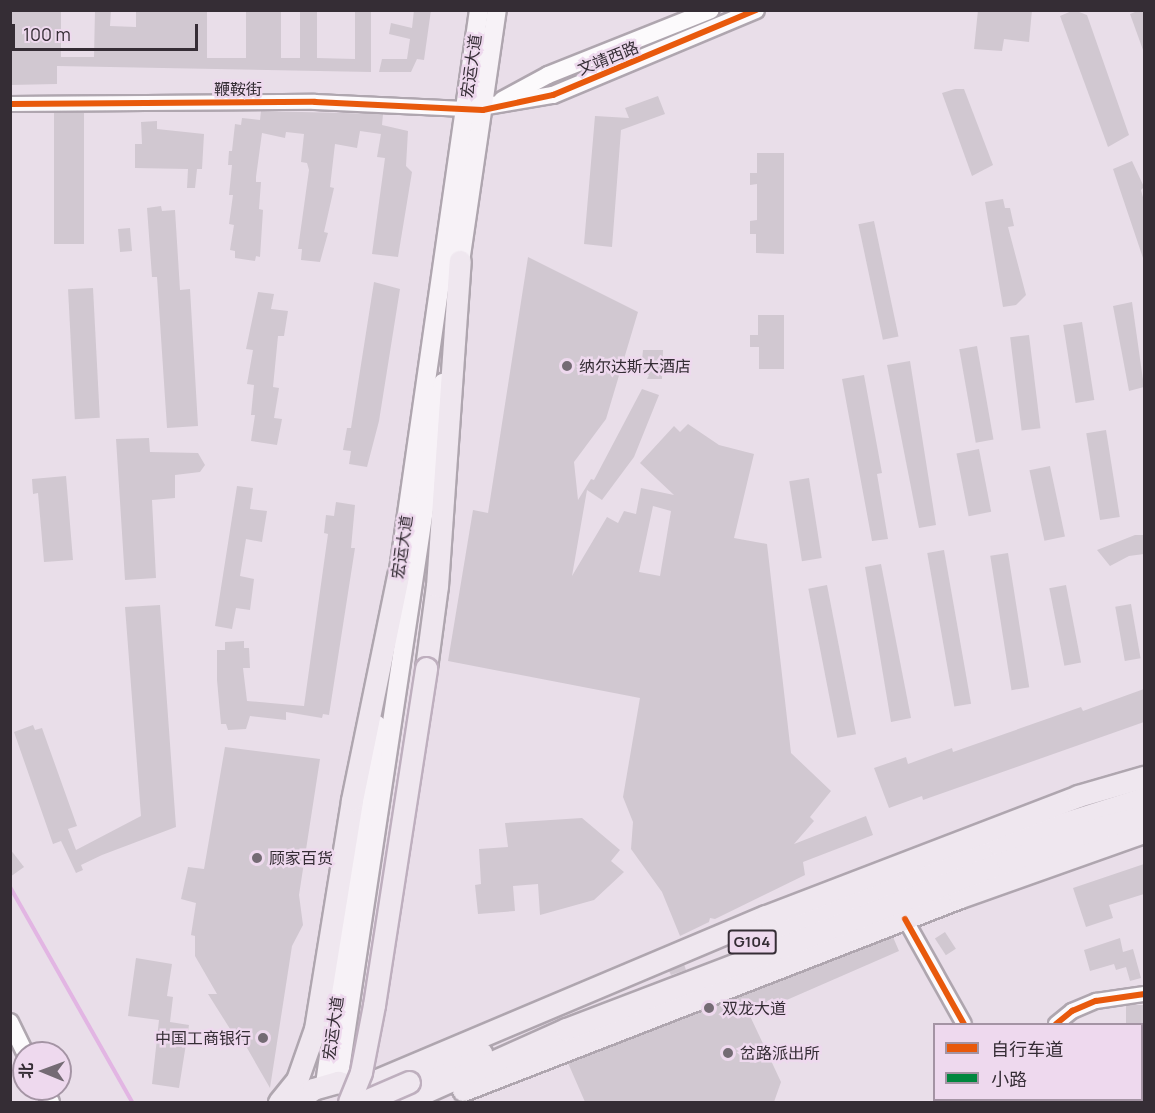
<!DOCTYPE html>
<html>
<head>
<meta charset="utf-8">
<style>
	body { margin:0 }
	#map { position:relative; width:1155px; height:1113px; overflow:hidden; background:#e9dee9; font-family:Manrope,"Noto Sans SC",sans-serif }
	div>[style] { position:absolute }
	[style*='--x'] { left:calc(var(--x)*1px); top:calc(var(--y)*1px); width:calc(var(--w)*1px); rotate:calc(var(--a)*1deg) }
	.stream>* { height:4px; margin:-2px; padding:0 2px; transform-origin:2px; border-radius:2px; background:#e2b5e3 }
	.building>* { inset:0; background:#d1c8d1; transform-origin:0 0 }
	.roads { filter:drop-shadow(2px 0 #afa6af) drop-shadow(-2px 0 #afa6af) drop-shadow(0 2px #afa6af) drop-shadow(0 -2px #afa6af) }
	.minor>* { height:14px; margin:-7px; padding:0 7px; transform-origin:7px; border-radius:7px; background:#fcfafc }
	.tertiary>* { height:16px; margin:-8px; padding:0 8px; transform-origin:8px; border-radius:8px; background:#fcfafc }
	.secondary>* { height:18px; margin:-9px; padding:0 9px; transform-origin:9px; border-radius:9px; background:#f7f2f7 }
	.trunk>* { height:21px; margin:-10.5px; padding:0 10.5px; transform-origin:10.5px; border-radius:10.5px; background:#efe7ef }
	.bridges { filter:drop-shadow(2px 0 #beafbe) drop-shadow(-2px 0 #beafbe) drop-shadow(0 2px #beafbe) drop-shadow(0 -2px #beafbe) }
	.trunk-bridge>* { height:21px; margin:-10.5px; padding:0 10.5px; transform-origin:10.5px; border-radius:10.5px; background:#efe7ef }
	.quiet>* { height:4.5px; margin-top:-2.25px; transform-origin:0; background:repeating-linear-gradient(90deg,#00873e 0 9px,transparent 0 13.5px) }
	.cycleway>* { height:6px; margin:-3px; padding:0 3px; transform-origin:3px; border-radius:3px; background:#e8590c }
	.dots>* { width:16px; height:16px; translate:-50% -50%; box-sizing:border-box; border:3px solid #eed9ee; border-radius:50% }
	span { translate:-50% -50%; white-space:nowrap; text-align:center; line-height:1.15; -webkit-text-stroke:5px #eed9ee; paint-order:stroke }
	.shield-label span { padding:2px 4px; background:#eed9ee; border:2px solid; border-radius:4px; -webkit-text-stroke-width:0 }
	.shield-label { font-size:15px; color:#352d35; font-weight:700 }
	.street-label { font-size:16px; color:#352d35 }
	.poi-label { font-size:16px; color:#352d35 }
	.left { translate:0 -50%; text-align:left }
	.right { translate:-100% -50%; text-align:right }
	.frame { position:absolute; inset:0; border:12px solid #352d35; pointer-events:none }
	.legend { position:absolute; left:933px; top:1023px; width:210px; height:78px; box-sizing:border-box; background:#eed9ee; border:2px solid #a494a4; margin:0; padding:8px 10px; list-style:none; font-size:18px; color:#352d35 }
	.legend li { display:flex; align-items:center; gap:12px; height:30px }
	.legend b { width:30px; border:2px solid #a494a4 }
	.north { position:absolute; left:12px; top:1041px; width:60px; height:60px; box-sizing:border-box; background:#eed9ee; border:2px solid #a494a4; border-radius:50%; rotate:271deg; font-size:16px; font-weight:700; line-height:24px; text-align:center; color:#352d35 }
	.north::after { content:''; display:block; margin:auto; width:21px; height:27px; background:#746b74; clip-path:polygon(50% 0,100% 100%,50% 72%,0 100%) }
	.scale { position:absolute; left:12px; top:24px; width:186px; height:27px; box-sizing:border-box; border:3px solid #352d35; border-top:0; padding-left:8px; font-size:18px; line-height:21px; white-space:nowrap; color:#352d35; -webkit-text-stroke:4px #eed9ee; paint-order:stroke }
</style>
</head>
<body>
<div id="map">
	<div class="stream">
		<div style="--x:10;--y:887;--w:247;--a:60.4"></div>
	</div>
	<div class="building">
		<div style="clip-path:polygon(10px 10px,61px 10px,61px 57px,94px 57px,95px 10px,111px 10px,110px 26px,136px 27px,136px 10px,207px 10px,207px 58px,246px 58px,246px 10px,281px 10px,281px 58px,300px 58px,300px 10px,317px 10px,317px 58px,355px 59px,355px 10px,371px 10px,371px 72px,57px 66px,57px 84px,10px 85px)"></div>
		<div style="clip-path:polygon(414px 10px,431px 10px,424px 60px,417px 59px,411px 72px,379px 72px,382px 59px,407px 59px,410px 39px,389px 34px,391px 23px,412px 28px)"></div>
		<div style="clip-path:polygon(978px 10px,1032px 10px,1029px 42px,1004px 39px,1002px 51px,974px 49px)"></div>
		<div style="clip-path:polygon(1074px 10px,1087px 15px,1129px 135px,1108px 147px,1060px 16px)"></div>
		<div style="clip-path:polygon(1140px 10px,1144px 10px,1143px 50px,1130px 14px)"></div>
		<div style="clip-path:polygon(955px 89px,964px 89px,993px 165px,972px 176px,942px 93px)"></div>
		<div style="clip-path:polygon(658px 96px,665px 114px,621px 130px,612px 247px,584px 244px,595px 116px,629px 118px,625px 108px)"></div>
		<div style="clip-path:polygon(261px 111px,383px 114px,382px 125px,408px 131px,406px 166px,412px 172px,398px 257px,372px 254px,385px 158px,377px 157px,381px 134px,360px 131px,357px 148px,335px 144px,330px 187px,334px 188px,324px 232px,328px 233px,320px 262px,301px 260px,302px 249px,298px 249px,309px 170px,307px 163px,301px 162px,304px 134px,286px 132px,285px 138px,262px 133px,256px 177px,256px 182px,261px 182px,259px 209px,263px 210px,260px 257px,256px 256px,255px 261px,235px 258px,235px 251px,230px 250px,234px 225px,229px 224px,233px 195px,229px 195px,232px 165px,228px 165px,229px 151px,232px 151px,235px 124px,241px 125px,242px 118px,260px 120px)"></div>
		<div style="left:54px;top:113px;width:30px;height:131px"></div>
		<div style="clip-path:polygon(157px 121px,157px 129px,204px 134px,202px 169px,197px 169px,195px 188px,187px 188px,188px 169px,135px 168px,135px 144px,142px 144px,141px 122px)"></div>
		<div style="clip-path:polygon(757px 153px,784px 153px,784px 254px,756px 253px,756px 234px,750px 234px,750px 221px,757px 220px,757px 184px,750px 185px,750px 173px,757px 173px)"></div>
		<div style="clip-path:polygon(1132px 161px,1144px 187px,1141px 190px,1144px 201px,1143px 258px,1113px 169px)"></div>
		<div style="clip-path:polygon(1003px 199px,1005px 208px,1010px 208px,1014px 226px,1008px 227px,1026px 295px,1016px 305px,1003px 307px,985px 202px)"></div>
		<div style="clip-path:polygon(161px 206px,162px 211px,175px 210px,180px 290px,190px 289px,198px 426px,167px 428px,157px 277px,152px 277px,147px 208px)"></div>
		<div style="left:874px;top:221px;width:118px;height:16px;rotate:78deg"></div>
		<div style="left:130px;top:228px;width:23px;height:12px;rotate:85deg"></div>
		<div style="clip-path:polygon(evenodd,528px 257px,638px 312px,606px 419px,574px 462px,578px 500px,591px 479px,594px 480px,642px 389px,659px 395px,634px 457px,602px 500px,587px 490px,572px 576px,607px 517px,618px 523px,624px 511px,636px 514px,641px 488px,674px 495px,640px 463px,674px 426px,680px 432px,688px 424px,719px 445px,754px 454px,734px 538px,767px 544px,791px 753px,831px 791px,810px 817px,814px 821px,794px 844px,866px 816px,873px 835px,803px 862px,805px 875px,715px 919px,710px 918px,709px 922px,680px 936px,662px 892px,631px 849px,633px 822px,623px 797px,640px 698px,448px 661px,473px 510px,488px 513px,528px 257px,653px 506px,671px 511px,660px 576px,639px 572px,653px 506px)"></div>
		<div style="clip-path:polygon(374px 282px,400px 289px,379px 421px,367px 467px,349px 464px,351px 451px,343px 450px,347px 428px,351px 428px)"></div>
		<div style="left:93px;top:288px;width:130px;height:25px;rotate:87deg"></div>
		<div style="clip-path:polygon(258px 292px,274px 294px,271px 309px,288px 311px,284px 336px,278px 336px,273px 387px,279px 388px,274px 418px,282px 419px,277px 445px,251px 441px,255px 415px,251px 415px,254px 385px,247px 384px,253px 350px,246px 349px)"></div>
		<div style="clip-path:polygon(1132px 302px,1144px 387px,1129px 391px,1113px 306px)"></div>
		<div style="clip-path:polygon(758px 315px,784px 315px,784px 369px,759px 369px,759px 347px,750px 347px,750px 335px,758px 335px)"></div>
		<div style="left:1082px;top:322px;width:79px;height:19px;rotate:81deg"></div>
		<div style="left:1029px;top:335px;width:94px;height:19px;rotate:83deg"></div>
		<div style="left:977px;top:346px;width:95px;height:18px;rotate:80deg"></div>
		<div style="clip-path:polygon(643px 350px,663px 350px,662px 379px,647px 379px,649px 375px,641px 370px)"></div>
		<div style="clip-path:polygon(910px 361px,936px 525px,919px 528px,887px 365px)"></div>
		<div style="clip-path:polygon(864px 375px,882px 473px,877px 474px,888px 539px,872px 541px,842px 379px)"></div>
		<div style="left:1106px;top:430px;width:88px;height:20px;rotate:81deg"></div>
		<div style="clip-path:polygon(149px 438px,150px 452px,198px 453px,205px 465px,200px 472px,175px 475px,175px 498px,152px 500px,156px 578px,125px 580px,116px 439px)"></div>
		<div style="left:979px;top:449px;width:64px;height:23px;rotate:79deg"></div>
		<div style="left:1050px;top:466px;width:72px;height:21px;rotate:78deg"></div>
		<div style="clip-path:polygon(66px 476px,73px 560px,44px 562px,38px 493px,33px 494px,32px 479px)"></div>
		<div style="left:809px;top:478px;width:81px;height:20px;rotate:81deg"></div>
		<div style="clip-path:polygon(237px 486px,253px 488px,250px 509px,267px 511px,262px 542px,246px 539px,240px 576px,254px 579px,250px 610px,236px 608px,232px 629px,215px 626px)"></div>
		<div style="clip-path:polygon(336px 502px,355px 505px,351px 548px,355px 548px,329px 715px,323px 714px,322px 718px,286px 712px,286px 720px,250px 716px,246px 729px,228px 730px,226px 724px,221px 724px,217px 680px,217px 650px,225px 650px,225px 642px,244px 641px,244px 648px,249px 648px,250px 668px,243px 668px,247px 701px,304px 706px,328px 534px,324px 533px,326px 515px,334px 516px)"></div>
		<div style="clip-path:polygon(1135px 535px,1144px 535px,1144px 554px,1129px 556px,1110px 566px,1097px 550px)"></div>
		<div style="left:944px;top:550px;width:156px;height:17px;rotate:80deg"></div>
		<div style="left:1008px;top:553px;width:136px;height:18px;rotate:81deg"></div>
		<div style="clip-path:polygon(881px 564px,911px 718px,891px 722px,865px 567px)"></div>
		<div style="left:827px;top:585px;width:152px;height:19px;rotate:79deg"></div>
		<div style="left:1066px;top:585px;width:79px;height:17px;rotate:79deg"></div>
		<div style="left:1131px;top:604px;width:55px;height:16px;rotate:80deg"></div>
		<div style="clip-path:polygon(160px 605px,176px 827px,102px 855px,81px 865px,83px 870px,76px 873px,61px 841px,53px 844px,14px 732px,33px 725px,35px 730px,42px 728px,77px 826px,68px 829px,76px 850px,141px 816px,125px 607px)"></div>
		<div style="clip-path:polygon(1144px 689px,1144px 722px,923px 800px,922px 796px,889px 808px,874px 768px,906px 757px,908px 764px,952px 748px,953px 752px,1081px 707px,1083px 711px)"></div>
		<div style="clip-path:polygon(225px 747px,320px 759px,299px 895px,303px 925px,292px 946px,270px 1088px,239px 1034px,232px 1032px,208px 994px,217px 994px,195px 956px,195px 936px,191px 935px,196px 903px,181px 899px,188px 867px,204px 869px)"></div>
		<div style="clip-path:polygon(582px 818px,620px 850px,611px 861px,624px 872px,594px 900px,540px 915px,538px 884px,513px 886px,515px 911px,478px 914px,475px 885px,481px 884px,479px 849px,508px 847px,505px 823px)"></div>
		<div style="clip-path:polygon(10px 849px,24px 867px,10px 877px)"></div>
		<div style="clip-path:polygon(1144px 864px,1144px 894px,1109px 905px,1113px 918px,1086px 927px,1073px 888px)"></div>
		<div style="left:945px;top:932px;width:20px;height:12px;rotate:57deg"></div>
		<div style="clip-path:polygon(893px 937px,899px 951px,750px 1016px,781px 1082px,774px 1102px,585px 1102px,568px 1063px)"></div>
		<div style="clip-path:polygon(1120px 938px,1123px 952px,1133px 949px,1141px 978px,1130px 981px,1126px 967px,1116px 970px,1114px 964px,1090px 971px,1084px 950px)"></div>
		<div style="clip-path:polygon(136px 958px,172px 964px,167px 996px,173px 997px,170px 1022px,189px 1025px,179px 1088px,152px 1084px,159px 1020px,128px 1016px)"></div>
		<div style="clip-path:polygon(684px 964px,686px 970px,671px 975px,669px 971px)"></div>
		<div style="left:1144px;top:1005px;width:19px;height:18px;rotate:90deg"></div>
	</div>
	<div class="roads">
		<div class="minor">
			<div style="--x:10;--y:104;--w:305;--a:-0.4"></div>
			<div style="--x:315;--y:102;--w:150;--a:2.7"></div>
			<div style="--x:905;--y:919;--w:120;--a:60.7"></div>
			<div style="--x:1056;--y:1024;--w:21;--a:-39"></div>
			<div style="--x:1072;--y:1011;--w:26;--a:-23"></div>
			<div style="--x:1096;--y:1001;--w:49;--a:-8.3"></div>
			<div style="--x:994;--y:1100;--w:2;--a:63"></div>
		</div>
		<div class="tertiary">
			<div style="--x:502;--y:100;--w:52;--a:-28.5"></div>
			<div style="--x:548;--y:75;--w:175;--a:-21.7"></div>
			<div style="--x:469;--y:109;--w:85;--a:-9.5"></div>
			<div style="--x:553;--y:95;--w:220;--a:-22.7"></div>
			<div style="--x:10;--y:1022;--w:34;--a:64"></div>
			<div style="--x:44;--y:1089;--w:15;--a:62"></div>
		</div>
		<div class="secondary">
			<div style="--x:458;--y:276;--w:269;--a:-81.7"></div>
			<div style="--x:396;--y:591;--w:587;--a:-81.87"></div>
			<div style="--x:338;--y:1082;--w:707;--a:-81.46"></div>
			<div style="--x:325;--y:1084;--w:363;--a:-81.8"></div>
		</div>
		<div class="trunk">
			<div style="--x:426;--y:668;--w:83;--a:-82.4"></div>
			<div style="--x:437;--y:586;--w:326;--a:-86"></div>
			<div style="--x:760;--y:939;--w:256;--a:-21.8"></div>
			<div style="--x:998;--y:844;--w:153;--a:-17.5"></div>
			<div style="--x:409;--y:1082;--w:78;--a:-21.9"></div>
			<div style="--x:363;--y:1086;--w:437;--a:-22.9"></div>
			<div style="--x:766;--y:916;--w:334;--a:-21"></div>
			<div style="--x:1078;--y:796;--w:69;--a:-16.1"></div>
			<div style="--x:463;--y:1090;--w:533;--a:-21.22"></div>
			<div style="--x:960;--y:897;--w:195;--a:-19.5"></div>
			<div style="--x:279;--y:1102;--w:28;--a:-51"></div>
			<div style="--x:297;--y:1080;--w:54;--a:-70.6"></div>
			<div style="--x:315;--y:1029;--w:232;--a:-80.8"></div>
			<div style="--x:352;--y:800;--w:229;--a:-78.4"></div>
			<div style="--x:296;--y:1102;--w:21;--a:-37"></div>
			<div style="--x:313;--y:1089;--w:26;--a:-16"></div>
			<div style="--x:338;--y:1082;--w:35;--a:15"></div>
			<div style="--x:403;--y:1102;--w:179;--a:-24.1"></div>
			<div style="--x:566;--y:1029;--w:472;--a:-20.9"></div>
			<div style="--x:1007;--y:861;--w:103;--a:-19.8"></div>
			<div style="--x:1104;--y:826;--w:41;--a:-14"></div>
		</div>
	</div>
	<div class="bridges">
		<div class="trunk-bridge">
			<div style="--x:349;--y:1102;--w:32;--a:-68"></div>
			<div style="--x:361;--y:1072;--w:68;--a:-79"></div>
			<div style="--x:374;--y:1005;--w:341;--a:-81.2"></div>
			<div style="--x:363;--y:1102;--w:50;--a:-23.5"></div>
		</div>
	</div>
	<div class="quiet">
		<div style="--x:994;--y:1100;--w:2;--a:63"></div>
	</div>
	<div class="cycleway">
		<div style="--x:10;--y:104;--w:305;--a:-0.4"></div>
		<div style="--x:315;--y:102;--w:168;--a:2.7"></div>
		<div style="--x:483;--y:110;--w:72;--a:-12.1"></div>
		<div style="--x:553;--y:95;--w:220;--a:-22.7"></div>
		<div style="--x:905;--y:919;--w:120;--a:60.7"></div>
		<div style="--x:1056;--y:1024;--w:21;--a:-39"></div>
		<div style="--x:1072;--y:1011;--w:26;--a:-23"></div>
		<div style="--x:1096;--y:1001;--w:49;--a:-8.3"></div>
	</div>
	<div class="dots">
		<div style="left:567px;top:366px;background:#746b74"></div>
		<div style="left:257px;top:858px;background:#746b74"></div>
		<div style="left:709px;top:1008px;background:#746b74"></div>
		<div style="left:263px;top:1038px;background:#746b74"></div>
		<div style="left:728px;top:1053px;background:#746b74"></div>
	</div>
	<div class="shield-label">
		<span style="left:752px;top:942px">G104</span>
	</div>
	<div class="street-label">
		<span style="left:608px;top:58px;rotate:-22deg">文靖西路</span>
		<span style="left:471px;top:66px;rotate:-82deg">宏运大道</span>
		<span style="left:238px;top:89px">鞭鞍街</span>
		<span style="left:402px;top:547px;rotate:-82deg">宏运大道</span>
		<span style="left:333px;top:1028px;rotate:-82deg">宏运大道</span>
	</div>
	<div class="poi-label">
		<span class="left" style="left:579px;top:366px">纳尔达斯大酒店</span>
		<span class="left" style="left:269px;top:858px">顾家百货</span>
		<span class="left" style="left:722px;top:1008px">双龙大道</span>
		<span class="right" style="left:251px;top:1038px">中国工商银行</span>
		<span class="left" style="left:740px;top:1053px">岔路派出所</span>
	</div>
	<div class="frame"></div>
	<ul class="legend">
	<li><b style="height:8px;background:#e8590c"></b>自行车道</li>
	<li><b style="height:8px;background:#00873e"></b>小路</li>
	</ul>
	<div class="north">北</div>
	<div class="scale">100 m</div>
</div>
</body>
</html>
